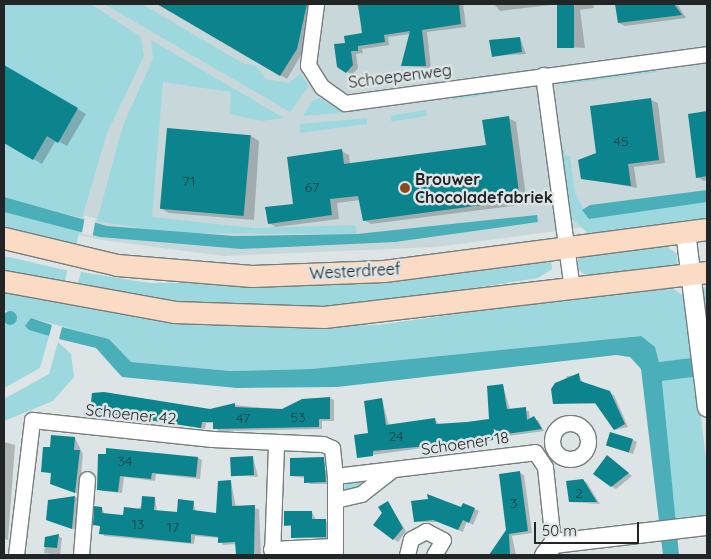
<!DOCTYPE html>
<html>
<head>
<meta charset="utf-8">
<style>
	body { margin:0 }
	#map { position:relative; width:711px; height:559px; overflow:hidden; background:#dce4e5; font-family:Quicksand,sans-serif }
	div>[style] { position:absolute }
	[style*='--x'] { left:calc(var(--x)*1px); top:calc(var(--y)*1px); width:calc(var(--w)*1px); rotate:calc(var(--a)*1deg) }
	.built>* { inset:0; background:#c8d8da }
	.green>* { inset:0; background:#9dd8de; transform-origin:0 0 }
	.water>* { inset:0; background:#4bafba }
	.round { border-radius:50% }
	.pier>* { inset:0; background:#dce4e5; transform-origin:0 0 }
	.shadow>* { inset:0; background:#0003 }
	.building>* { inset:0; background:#0b848e; transform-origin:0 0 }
	.roads { filter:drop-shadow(1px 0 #757d7d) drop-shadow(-1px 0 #757d7d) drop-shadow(0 1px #757d7d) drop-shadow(0 -1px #757d7d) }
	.minor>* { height:15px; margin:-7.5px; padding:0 7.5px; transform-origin:7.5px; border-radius:7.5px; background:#fff }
	.minor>.ring { margin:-7.5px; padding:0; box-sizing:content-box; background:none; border:15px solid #fff; border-radius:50% }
	.tertiary>* { height:19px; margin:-9.5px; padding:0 9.5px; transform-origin:9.5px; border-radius:9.5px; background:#fff }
	.secondary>* { height:21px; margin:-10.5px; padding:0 10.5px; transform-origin:10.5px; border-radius:10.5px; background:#fcdbc4 }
	.dots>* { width:14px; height:14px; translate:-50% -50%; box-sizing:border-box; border:2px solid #dce4e5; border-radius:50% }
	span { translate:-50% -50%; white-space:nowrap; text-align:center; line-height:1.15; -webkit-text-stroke:5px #dce4e5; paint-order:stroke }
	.number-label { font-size:14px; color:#1c3d3f }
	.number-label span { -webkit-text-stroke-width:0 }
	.street-label { font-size:16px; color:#222525 }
	.poi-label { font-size:16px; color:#222525; font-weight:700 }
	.left { translate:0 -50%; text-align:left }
	.frame { position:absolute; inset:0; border:5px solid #222525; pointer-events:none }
	.scale { position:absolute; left:534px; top:522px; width:105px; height:22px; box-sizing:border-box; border:2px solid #222525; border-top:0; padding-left:6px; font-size:15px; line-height:18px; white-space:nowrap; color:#222525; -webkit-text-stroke:4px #dce4e5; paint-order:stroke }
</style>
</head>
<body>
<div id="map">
	<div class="built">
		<div style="clip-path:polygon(4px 4px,707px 4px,707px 211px,436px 247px,223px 256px,102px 240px,4px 219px)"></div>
	</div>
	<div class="green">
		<div style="clip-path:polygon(4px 4px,91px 4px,141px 37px,144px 56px,107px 133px,82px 218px,4px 197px)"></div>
		<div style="clip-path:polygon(104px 4px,142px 4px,244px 64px,255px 65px,266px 79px,289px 83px,300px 74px,309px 86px,290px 112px)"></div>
		<div style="clip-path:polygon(151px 40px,284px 118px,261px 121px,230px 114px,231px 92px,163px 82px,152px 217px,254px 228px,355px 225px,357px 234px,170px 233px,97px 221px,123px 125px,153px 59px)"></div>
		<div style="clip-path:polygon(650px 69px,659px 72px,560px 85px,562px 81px)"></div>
		<div style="clip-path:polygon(502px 89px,505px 92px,451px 100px,458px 94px)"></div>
		<div style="clip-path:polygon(319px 98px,338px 108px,365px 111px,303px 116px,312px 101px)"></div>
		<div style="left:426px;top:110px;width:6px;height:36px;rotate:81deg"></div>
		<div style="clip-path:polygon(367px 118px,367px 124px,300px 133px,300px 124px)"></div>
		<div style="clip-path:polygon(563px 145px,565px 156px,570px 156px,575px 193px,589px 219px,707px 202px,707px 221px,588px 233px,570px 217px,558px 149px)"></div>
		<div style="left:4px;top:212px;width:78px;height:18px;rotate:14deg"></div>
		<div style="clip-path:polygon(663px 244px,677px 254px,677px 265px,590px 279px,577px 268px,579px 254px)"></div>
		<div style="left:4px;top:256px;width:65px;height:16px;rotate:13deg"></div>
		<div style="clip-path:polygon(543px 258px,551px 261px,552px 269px,538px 278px,348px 308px,208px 307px,76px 289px,81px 272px,149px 283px,267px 283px)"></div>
		<div style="clip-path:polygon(667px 284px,686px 298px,693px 358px,659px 362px,655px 347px,640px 336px,311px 369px,231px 371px,131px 362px,109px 339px,31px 318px,29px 330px,49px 336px,40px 368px,4px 388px,4px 324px,10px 325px,15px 313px,4px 310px,4px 288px,184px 322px,274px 327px,378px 325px)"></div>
		<div style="clip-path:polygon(707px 285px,707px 352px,700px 294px)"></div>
		<div style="clip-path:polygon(58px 342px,71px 354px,74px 377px,53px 401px,4px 421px,4px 399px,49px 374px)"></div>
		<div style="clip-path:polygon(696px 376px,707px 467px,707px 515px,675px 518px,662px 381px)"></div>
		<div style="clip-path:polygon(368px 477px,361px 488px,345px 492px,344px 480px)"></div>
	</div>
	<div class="water">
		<div style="clip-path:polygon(707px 190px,707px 202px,589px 219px,582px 210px,590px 205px)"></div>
		<div style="clip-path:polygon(4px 197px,107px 226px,234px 236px,357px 234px,537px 215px,538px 222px,395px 242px,241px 249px,100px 237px,4px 212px)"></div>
		<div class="round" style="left:3px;top:311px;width:14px;height:14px"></div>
		<div style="clip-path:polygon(31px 318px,52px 325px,49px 336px,29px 330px,25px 326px)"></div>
		<div style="clip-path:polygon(62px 327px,109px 339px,131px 362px,231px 371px,311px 369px,641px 336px,655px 347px,659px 362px,707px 356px,707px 375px,662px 381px,679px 555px,663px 555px,641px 369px,630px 357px,616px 355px,337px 387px,237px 388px,122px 377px,96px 348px,59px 339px)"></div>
	</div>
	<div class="pier">
		<div style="left:85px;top:216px;width:11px;height:18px;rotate:10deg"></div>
	</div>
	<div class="shadow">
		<div style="clip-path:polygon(159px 4px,314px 4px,303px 52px,287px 79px)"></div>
		<div style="clip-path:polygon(357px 4px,463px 4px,466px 27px,427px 32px,431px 68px,403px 66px,410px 34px,388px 37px,389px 45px,362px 49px,363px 53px,356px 54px,358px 68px,352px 75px,339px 66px,346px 44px,364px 34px)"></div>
		<div style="clip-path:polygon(494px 4px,593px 4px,594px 8px,580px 10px,585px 48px,563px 47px,558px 4px,500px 11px)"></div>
		<div style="clip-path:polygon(617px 4px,677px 4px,686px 18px,625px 26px,619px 23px)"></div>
		<div style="clip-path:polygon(520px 38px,526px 54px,493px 56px,491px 41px)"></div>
		<div style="clip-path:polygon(4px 67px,86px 114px,67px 146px,56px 140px,42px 164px,4px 142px)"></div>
		<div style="clip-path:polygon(651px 100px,658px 103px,665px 163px,634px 167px,637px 188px,582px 178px,597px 154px)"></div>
		<div style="clip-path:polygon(707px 112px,707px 180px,704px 181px,697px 177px,689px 115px)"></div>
		<div style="clip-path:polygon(508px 118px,516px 122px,527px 204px,371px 224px,364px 220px,360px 200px,337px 203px,339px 219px,276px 227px,269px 223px,294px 205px,341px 151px,349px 155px,350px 164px,487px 146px)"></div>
		<div style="clip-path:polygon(251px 136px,259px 141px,254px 220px,169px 213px,160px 208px)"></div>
		<div style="clip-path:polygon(579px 375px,584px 384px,614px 395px,628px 427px,614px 430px,598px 404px,554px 403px,567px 376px)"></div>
		<div style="clip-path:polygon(503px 385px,510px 410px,529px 411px,530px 420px,538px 420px,544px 431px,358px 457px,382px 399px,389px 426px,435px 419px,439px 425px,490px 420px)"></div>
		<div style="clip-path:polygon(330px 398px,334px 400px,334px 421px,322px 421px,322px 429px,218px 431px,214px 423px,206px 423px,205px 429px,91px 411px,211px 411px,235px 405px,282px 410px)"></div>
		<div style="clip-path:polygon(4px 437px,4px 442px,15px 445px,8px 540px,4px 539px)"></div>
		<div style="clip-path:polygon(75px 438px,83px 454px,79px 494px,55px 485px,52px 474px,42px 471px,51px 449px)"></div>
		<div style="clip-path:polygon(633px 440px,637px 442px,633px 454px,609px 446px)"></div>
		<div style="clip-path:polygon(99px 455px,198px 458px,202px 460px,200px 479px,156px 474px,155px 481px,124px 477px,122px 493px,102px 491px,98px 489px)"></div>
		<div style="clip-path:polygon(253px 457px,258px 477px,232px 475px)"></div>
		<div style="clip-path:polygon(323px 458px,329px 484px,310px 484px,305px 478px,291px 476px)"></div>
		<div style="clip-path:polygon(611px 459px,632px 476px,616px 489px,611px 486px)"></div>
		<div style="clip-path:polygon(520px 473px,524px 475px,532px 533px,512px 536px,516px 555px,489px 555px,507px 530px)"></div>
		<div style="clip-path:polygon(583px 480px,587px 483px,600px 504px,570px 502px)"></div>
		<div style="clip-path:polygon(231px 482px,236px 507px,259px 509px,261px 555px,237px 555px,236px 544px,223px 545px,219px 538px,195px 536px,194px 544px,104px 536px,101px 527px,94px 524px,102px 508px,105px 515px,124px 517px,155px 498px,157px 511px,178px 513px,193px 502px,196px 512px,217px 514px)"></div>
		<div style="clip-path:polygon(75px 497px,79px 499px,76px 530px,52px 522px)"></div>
		<div style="clip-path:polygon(388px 503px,406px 531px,398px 542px,375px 525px)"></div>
		<div style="clip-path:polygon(463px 504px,479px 511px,473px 525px,467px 521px,463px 532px,438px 522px,415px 522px,461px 509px)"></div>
		<div style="clip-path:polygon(312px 512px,316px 520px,329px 522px,329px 539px,293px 537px,292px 527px,285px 525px)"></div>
		<div style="clip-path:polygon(58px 536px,62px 538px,60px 555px,44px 553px,46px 538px)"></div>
	</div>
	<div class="building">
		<div style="clip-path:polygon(157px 4px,307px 4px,297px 49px,280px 76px)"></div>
		<div style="clip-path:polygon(358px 4px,459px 4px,461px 24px,422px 30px,426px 66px,401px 66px,410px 31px,384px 35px,385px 42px,358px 46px,358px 51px,351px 51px,353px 65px,346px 73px,337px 67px,334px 44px,345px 43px,344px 36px,362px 33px)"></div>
		<div style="left:557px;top:4px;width:17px;height:44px"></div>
		<div style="clip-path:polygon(615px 4px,674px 4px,682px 15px,618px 23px)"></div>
		<div style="clip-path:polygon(520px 37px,522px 52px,492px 57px,489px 40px)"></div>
		<div style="clip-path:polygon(4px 65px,78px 108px,58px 143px,47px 136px,33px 160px,4px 143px)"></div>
		<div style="clip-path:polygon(651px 98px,659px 160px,628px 164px,631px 186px,581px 179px,578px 160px,596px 153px,590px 106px)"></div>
		<div style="clip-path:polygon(707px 111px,707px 176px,696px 178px,688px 114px)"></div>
		<div style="clip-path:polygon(509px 116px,520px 200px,363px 221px,358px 196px,330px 199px,332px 215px,268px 224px,265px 207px,293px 204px,287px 157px,342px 149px,344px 164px,486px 145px,482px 120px)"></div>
		<div style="left:167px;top:128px;width:84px;height:81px;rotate:5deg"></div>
		<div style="clip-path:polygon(579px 373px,580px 381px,610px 391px,625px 424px,614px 430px,595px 403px,553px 404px,551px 389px,555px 383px)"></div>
		<div style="clip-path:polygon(503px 384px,507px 409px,526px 407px,527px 420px,534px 416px,542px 429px,493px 436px,493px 440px,373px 451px,373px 456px,357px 458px,354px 435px,368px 433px,364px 401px,382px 398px,386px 425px,435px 418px,436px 424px,467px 422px,489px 419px,487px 386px)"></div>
		<div style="clip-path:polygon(104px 392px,210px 409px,235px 403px,235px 407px,282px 409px,302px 399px,330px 397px,330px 419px,319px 419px,319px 427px,213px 429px,213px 422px,202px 422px,201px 428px,90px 411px,92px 393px)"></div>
		<div style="left:610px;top:432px;width:24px;height:14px;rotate:17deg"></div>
		<div style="clip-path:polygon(51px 435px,75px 437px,74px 450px,80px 450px,75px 493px,50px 484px,51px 473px,41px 472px,43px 447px,50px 447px)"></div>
		<div style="clip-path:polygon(106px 448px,198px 457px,196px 477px,152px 473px,151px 479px,120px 476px,118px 492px,97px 490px,98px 454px,106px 454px)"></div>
		<div style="clip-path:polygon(607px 455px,629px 473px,611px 487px,593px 474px)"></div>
		<div style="left:253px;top:456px;width:19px;height:23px;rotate:87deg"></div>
		<div style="clip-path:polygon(324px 457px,326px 482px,304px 483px,304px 476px,290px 476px,290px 458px)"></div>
		<div style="clip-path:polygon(520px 471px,528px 531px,509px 534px,510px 555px,489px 555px,506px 530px,499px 474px)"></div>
		<div style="clip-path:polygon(583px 479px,597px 502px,569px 502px,566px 481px)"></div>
		<div style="clip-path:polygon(231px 480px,232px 506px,255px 505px,254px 555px,236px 555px,235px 542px,218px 543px,218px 537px,191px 534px,191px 543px,121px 536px,99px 534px,100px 526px,93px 525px,94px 506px,102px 507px,102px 513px,123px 515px,124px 507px,141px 509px,142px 496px,155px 497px,154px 510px,177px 512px,178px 499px,194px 501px,193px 510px,216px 513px,218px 481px)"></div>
		<div style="clip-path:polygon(427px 494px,461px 507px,463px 503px,475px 508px,469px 523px,463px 520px,458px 530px,433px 520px,414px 522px,411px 501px,428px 499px)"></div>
		<div style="clip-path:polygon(75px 496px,72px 529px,46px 520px,48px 500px)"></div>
		<div style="clip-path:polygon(388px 501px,403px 528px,393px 540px,373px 525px,382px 513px,378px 507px)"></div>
		<div style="clip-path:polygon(284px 511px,312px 511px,312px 519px,326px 519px,326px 537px,291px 538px,291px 525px,284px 526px)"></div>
		<div style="clip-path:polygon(59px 534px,57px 548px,44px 547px,45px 537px)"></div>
	</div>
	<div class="roads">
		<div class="minor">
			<div style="--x:316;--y:4;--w:62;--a:97.5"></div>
			<div style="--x:308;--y:65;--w:26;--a:58"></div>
			<div style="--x:322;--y:87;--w:28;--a:35"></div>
			<div style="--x:345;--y:103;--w:365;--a:-7.7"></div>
			<div style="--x:543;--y:75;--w:216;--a:82.3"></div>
			<div class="ring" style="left:552px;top:423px;width:21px;height:21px"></div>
			<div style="--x:335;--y:500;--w:27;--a:-13"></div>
			<div style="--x:361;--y:494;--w:37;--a:-38"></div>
			<div style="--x:271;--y:549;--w:63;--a:-2.7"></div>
			<div style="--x:16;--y:555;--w:136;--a:-83.2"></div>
			<div style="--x:32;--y:420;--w:181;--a:6"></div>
			<div style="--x:212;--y:439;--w:111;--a:2.6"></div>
			<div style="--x:323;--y:444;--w:10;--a:24"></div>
			<div style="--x:332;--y:448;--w:28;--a:84"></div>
			<div style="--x:81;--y:555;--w:76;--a:-85.5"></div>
			<div style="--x:272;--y:555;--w:111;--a:-87.9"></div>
			<div style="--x:335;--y:555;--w:79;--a:-90"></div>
			<div style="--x:335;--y:476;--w:201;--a:-6.8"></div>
			<div style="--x:535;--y:452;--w:18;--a:56"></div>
			<div style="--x:545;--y:467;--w:76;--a:84"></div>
			<div style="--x:407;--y:555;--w:16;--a:-76"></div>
			<div style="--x:411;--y:539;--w:17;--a:-28"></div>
			<div style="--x:426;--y:531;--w:19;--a:28"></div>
			<div style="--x:443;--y:540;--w:17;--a:121"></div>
		</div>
		<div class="tertiary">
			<div style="--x:685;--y:231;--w:177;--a:82.9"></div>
			<div style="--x:544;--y:555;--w:15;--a:-53"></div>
			<div style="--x:553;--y:543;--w:155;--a:-6.7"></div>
		</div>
		<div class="secondary">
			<div style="--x:4;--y:238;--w:116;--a:13.4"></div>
			<div style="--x:117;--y:265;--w:135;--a:4.7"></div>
			<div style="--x:252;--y:276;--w:132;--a:-2.2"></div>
			<div style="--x:384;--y:271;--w:326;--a:-7.4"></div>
			<div style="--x:4;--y:281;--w:173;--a:10.3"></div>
			<div style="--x:174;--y:312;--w:150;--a:1.9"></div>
			<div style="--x:324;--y:317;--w:386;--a:-6.7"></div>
		</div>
	</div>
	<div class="dots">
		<div style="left:405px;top:188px;background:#8c491a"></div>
	</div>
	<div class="number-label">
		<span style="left:621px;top:141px">45</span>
		<span style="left:189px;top:181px">71</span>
		<span style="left:312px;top:187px">67</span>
		<span style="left:298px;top:417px">53</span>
		<span style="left:243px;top:418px">47</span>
		<span style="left:396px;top:436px">24</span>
		<span style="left:125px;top:461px">34</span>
		<span style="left:579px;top:493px">2</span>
		<span style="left:514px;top:503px">3</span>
		<span style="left:138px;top:524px">13</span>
		<span style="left:173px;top:527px">17</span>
	</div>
	<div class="street-label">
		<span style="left:400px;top:76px;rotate:-7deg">Schoepenweg</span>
		<span style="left:355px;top:271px;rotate:-3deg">Westerdreef</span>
		<span style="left:131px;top:414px;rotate:6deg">Schoener 42</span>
		<span style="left:465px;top:443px;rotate:-8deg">Schoener 18</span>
	</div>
	<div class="poi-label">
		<span class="left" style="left:415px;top:188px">Brouwer<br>Chocoladefabriek</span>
	</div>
	<div class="frame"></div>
	<div class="scale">50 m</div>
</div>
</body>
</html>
